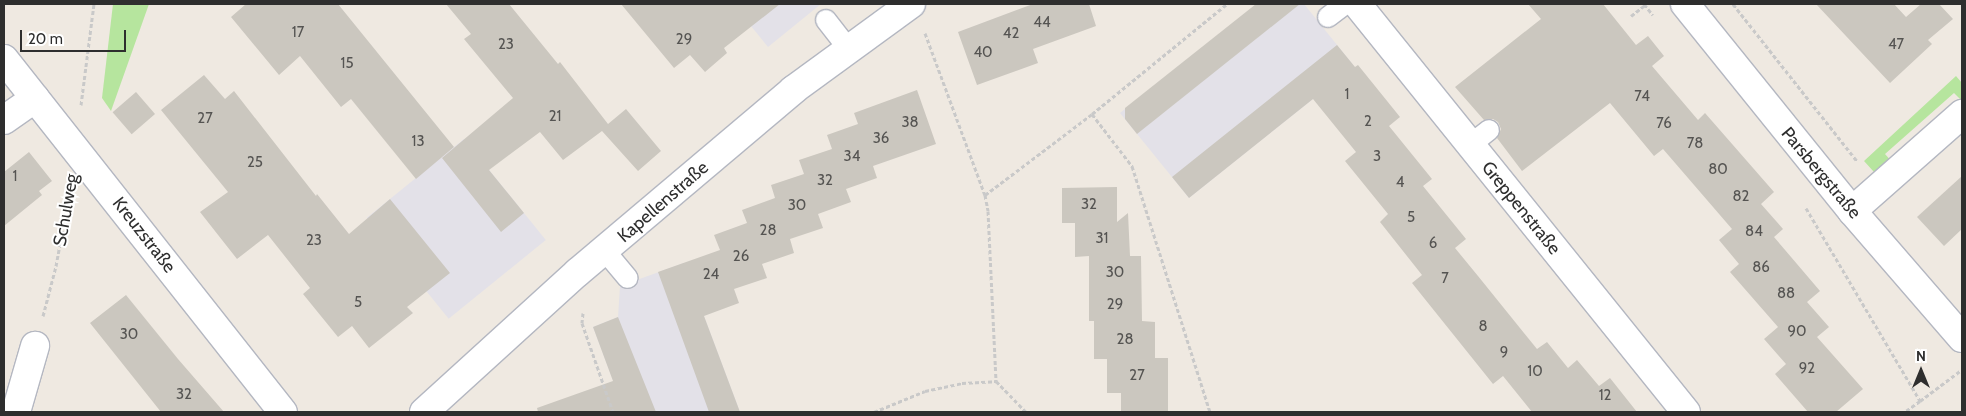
<!DOCTYPE html>
<html>
<head>
<meta charset="utf-8">
<style>
	body { margin:0 }
	#map { position:relative; width:1966px; height:416px; overflow:hidden; background:#efe9e1; font-family:Cabin,sans-serif }
	div>[style] { position:absolute }
	[style*='--x'] { left:calc(var(--x)*1px); top:calc(var(--y)*1px); width:calc(var(--w)*1px); rotate:calc(var(--a)*1deg) }
	.industrial>* { inset:0; background:#e3e1e8; transform-origin:0 0 }
	.green>* { inset:0; background:#b6e59e }
	.building>* { inset:0; background:#cbc7bf; transform-origin:0 0 }
	.path>* { height:3px; margin-top:-1.5px; transform-origin:0; background:repeating-linear-gradient(90deg,#c9c9c9 0 4px,transparent 0 6.5px) }
	.roads { filter:drop-shadow(1px 0 #b4b7c1) drop-shadow(-1px 0 #b4b7c1) drop-shadow(0 1px #b4b7c1) drop-shadow(0 -1px #b4b7c1) }
	.lane>* { height:20px; margin:-10px; padding:0 10px; transform-origin:10px; border-radius:10px; background:#fff }
	.street>* { height:28px; margin:-14px; padding:0 14px; transform-origin:14px; border-radius:14px; background:#fff }
	span { translate:-50% -50%; white-space:nowrap; text-align:center; line-height:1.15; -webkit-text-stroke:4px #fff; paint-order:stroke }
	.number-label { font-size:15px; color:#555452 }
	.number-label span { -webkit-text-stroke-width:0 }
	.street-label { font-size:18px; color:#2e2e2e }
	.frame { position:absolute; inset:0; border:5px solid #2e2e2e; pointer-events:none }
	.north { position:absolute; left:1896px; top:346px; width:50px; height:50px; -webkit-text-stroke:4px #fff; paint-order:stroke; rotate:0deg; font-size:14px; font-weight:700; line-height:20px; text-align:center; color:#2e2e2e }
	.north::after { content:''; display:block; margin:auto; width:18px; height:22px; background:#2e2e2e; clip-path:polygon(50% 0,100% 100%,50% 72%,0 100%) }
	.scale { position:absolute; left:20px; top:30px; width:106px; height:22px; box-sizing:border-box; border:2px solid #2e2e2e; border-top:0; padding-left:6px; font-size:15px; line-height:18px; white-space:nowrap; color:#2e2e2e; -webkit-text-stroke:4px #fff; paint-order:stroke }
</style>
</head>
<body>
<div id="map">
	<div class="industrial">
		<div style="clip-path:polygon(733px 4px,821px 4px,768px 47px)"></div>
		<div style="clip-path:polygon(1257px 4px,1304px 4px,1354px 66px,1189px 198px,1120px 113px)"></div>
		<div style="left:464px;top:139px;width:130px;height:125px;rotate:51deg"></div>
		<div style="clip-path:polygon(684px 263px,740px 412px,625px 412px,593px 327px,618px 317px,620px 286px)"></div>
	</div>
	<div class="green">
		<div style="clip-path:polygon(113px 4px,149px 4px,111px 111px,102px 98px)"></div>
		<div style="clip-path:polygon(1956px 76px,1962px 83px,1962px 101px,1954px 93px,1885px 154px,1893px 163px,1874px 172px,1864px 161px)"></div>
	</div>
	<div class="building">
		<div style="clip-path:polygon(246px 4px,338px 4px,454px 147px,416px 179px,351px 99px,341px 107px,300px 56px,279px 75px,231px 17px)"></div>
		<div style="clip-path:polygon(446px 4px,509px 4px,558px 64px,560px 62px,608px 124px,626px 109px,661px 151px,638px 171px,602px 131px,563px 160px,540px 132px,489px 170px,524px 213px,501px 232px,442px 158px,513px 98px,464px 39px,471px 34px)"></div>
		<div style="clip-path:polygon(621px 4px,780px 4px,724px 48px,727px 53px,705px 72px,690px 55px,674px 68px)"></div>
		<div style="clip-path:polygon(1033px 4px,1089px 4px,1096px 26px,1033px 49px,1038px 63px,977px 85px,958px 32px)"></div>
		<div style="clip-path:polygon(1256px 4px,1300px 4px,1137px 134px,1125px 119px,1125px 108px)"></div>
		<div style="clip-path:polygon(1528px 4px,1603px 4px,1636px 45px,1648px 36px,1664px 56px,1652px 66px,1698px 120px,1705px 113px,1774px 192px,1761px 204px,1783px 229px,1774px 237px,1820px 291px,1807px 302px,1829px 327px,1817px 337px,1863px 389px,1836px 412px,1808px 412px,1775px 374px,1786px 364px,1764px 339px,1778px 327px,1730px 272px,1739px 264px,1719px 240px,1732px 229px,1663px 149px,1654px 156px,1610px 103px,1522px 171px,1497px 138px,1501px 129px,1498px 122px,1493px 119px,1484px 120px,1455px 87px,1541px 19px)"></div>
		<div style="clip-path:polygon(1816px 4px,1894px 4px,1906px 17px,1921px 4px,1939px 4px,1953px 19px,1928px 40px,1932px 44px,1890px 83px)"></div>
		<div style="clip-path:polygon(1337px 45px,1355px 67px,1358px 65px,1400px 117px,1389px 126px,1432px 179px,1423px 186px,1466px 239px,1455px 248px,1478px 276px,1537px 349px,1547px 342px,1568px 368px,1577px 360px,1599px 386px,1610px 378px,1637px 412px,1532px 412px,1503px 376px,1493px 384px,1412px 283px,1422px 275px,1380px 222px,1388px 214px,1345px 161px,1356px 152px,1313px 99px,1189px 198px,1172px 177px)"></div>
		<div style="clip-path:polygon(204px 75px,225px 99px,234px 91px,316px 196px,317px 194px,349px 234px,390px 199px,450px 273px,407px 307px,413px 313px,369px 348px,352px 326px,338px 337px,303px 294px,310px 288px,268px 235px,237px 259px,200px 212px,228px 192px,161px 110px)"></div>
		<div style="clip-path:polygon(917px 90px,936px 144px,873px 166px,877px 178px,846px 189px,851px 202px,818px 214px,823px 228px,790px 239px,794px 253px,762px 264px,767px 278px,734px 289px,739px 303px,704px 316px,740px 412px,709px 412px,658px 272px,720px 250px,714px 235px,747px 223px,742px 210px,775px 198px,771px 185px,804px 174px,799px 160px,832px 149px,827px 135px,858px 124px,854px 113px)"></div>
		<div style="left:136px;top:92px;width:29px;height:31px;rotate:49deg"></div>
		<div style="clip-path:polygon(29px 152px,52px 181px,39px 191px,42px 195px,4px 226px,4px 172px)"></div>
		<div style="clip-path:polygon(1962px 176px,1962px 229px,1944px 246px,1917px 217px)"></div>
		<div style="clip-path:polygon(1117px 187px,1117px 222px,1128px 213px,1130px 256px,1141px 256px,1142px 321px,1155px 322px,1155px 358px,1168px 358px,1168px 412px,1121px 412px,1121px 393px,1107px 393px,1107px 359px,1094px 359px,1094px 321px,1089px 321px,1089px 256px,1075px 257px,1075px 223px,1062px 223px,1062px 188px)"></div>
		<div style="clip-path:polygon(126px 295px,178px 359px,224px 412px,161px 412px,90px 323px)"></div>
		<div style="clip-path:polygon(618px 317px,656px 412px,538px 412px,537px 408px,613px 381px,593px 327px)"></div>
	</div>
	<div class="path">
		<div style="--x:1644;--y:4;--w:14;--a:51"></div>
		<div style="--x:1733;--y:4;--w:201;--a:51.7"></div>
		<div style="--x:1631;--y:16;--w:18;--a:-38"></div>
		<div style="--x:925;--y:33;--w:173;--a:69.7"></div>
		<div style="--x:985;--y:195;--w:16;--a:79"></div>
		<div style="--x:988;--y:211;--w:170;--a:87.3"></div>
		<div style="--x:996;--y:381;--w:43;--a:45.9"></div>
		<div style="--x:81;--y:105;--w:102;--a:-82.7"></div>
		<div style="--x:1092;--y:114;--w:66;--a:52.4"></div>
		<div style="--x:1132;--y:166;--w:258;--a:72.4"></div>
		<div style="--x:985;--y:195;--w:134;--a:-37.1"></div>
		<div style="--x:1092;--y:114;--w:174;--a:-39.2"></div>
		<div style="--x:1806;--y:208;--w:224;--a:59.4"></div>
		<div style="--x:1920;--y:401;--w:19;--a:145"></div>
		<div style="--x:583;--y:313;--w:10;--a:96"></div>
		<div style="--x:582;--y:323;--w:94;--a:70.8"></div>
		<div style="--x:43;--y:316;--w:52;--a:-75.4"></div>
		<div style="--x:56;--y:266;--w:72;--a:-79.6"></div>
		<div style="--x:1920;--y:401;--w:50;--a:-36.9"></div>
		<div style="--x:874;--y:412;--w:55;--a:-22.4"></div>
		<div style="--x:925;--y:391;--w:38;--a:-12"></div>
		<div style="--x:962;--y:383;--w:34;--a:-3"></div>
	</div>
	<div class="roads">
		<div class="lane">
			<div style="--x:1328;--y:17;--w:21;--a:-37"></div>
			<div style="--x:826;--y:20;--w:37;--a:52"></div>
			<div style="--x:1470;--y:145;--w:24;--a:-38"></div>
			<div style="--x:605;--y:251;--w:35;--a:50"></div>
		</div>
		<div class="street">
			<div style="--x:1357;--y:4;--w:524;--a:51.12"></div>
			<div style="--x:1685;--y:4;--w:266;--a:51.1"></div>
			<div style="--x:1852;--y:211;--w:168;--a:49.1"></div>
			<div style="--x:4;--y:59;--w:450;--a:51.7"></div>
			<div style="--x:4;--y:120;--w:38;--a:-35"></div>
			<div style="--x:1852;--y:211;--w:147;--a:-41.4"></div>
			<div style="--x:16;--y:412;--w:69;--a:-73.9"></div>
			<div style="--x:424;--y:412;--w:208;--a:-42.3"></div>
			<div style="--x:578;--y:272;--w:282;--a:-40.2"></div>
			<div style="--x:793;--y:90;--w:146;--a:-36.1"></div>
		</div>
	</div>
	<div class="number-label">
		<span style="left:1042px;top:23px">44</span>
		<span style="left:298px;top:33px">17</span>
		<span style="left:1011px;top:34px">42</span>
		<span style="left:684px;top:40px">29</span>
		<span style="left:506px;top:45px">23</span>
		<span style="left:1896px;top:45px">47</span>
		<span style="left:983px;top:53px">40</span>
		<span style="left:347px;top:64px">15</span>
		<span style="left:1347px;top:95px">1</span>
		<span style="left:1642px;top:97px">74</span>
		<span style="left:555px;top:117px">21</span>
		<span style="left:205px;top:119px">27</span>
		<span style="left:1368px;top:122px">2</span>
		<span style="left:910px;top:123px">38</span>
		<span style="left:1664px;top:124px">76</span>
		<span style="left:881px;top:139px">36</span>
		<span style="left:418px;top:142px">13</span>
		<span style="left:1695px;top:144px">78</span>
		<span style="left:852px;top:157px">34</span>
		<span style="left:1377px;top:157px">3</span>
		<span style="left:255px;top:163px">25</span>
		<span style="left:1718px;top:170px">80</span>
		<span style="left:15px;top:177px">1</span>
		<span style="left:825px;top:181px">32</span>
		<span style="left:1400px;top:183px">4</span>
		<span style="left:1741px;top:197px">82</span>
		<span style="left:1089px;top:205px">32</span>
		<span style="left:797px;top:206px">30</span>
		<span style="left:1411px;top:218px">5</span>
		<span style="left:768px;top:231px">28</span>
		<span style="left:1754px;top:232px">84</span>
		<span style="left:1102px;top:239px">31</span>
		<span style="left:314px;top:241px">23</span>
		<span style="left:1433px;top:244px">6</span>
		<span style="left:741px;top:257px">26</span>
		<span style="left:1761px;top:268px">86</span>
		<span style="left:1115px;top:273px">30</span>
		<span style="left:711px;top:275px">24</span>
		<span style="left:1445px;top:279px">7</span>
		<span style="left:1786px;top:294px">88</span>
		<span style="left:358px;top:303px">5</span>
		<span style="left:1115px;top:305px">29</span>
		<span style="left:1483px;top:327px">8</span>
		<span style="left:1797px;top:332px">90</span>
		<span style="left:129px;top:335px">30</span>
		<span style="left:1125px;top:340px">28</span>
		<span style="left:1504px;top:353px">9</span>
		<span style="left:1807px;top:369px">92</span>
		<span style="left:1535px;top:372px">10</span>
		<span style="left:1137px;top:376px">27</span>
		<span style="left:184px;top:395px">32</span>
		<span style="left:1605px;top:396px">12</span>
	</div>
	<div class="street-label">
		<span style="left:1821px;top:173px;rotate:50deg">Parsbergstraße</span>
		<span style="left:663px;top:202px;rotate:-41deg">Kapellenstraße</span>
		<span style="left:1521px;top:208px;rotate:51deg">Greppenstraße</span>
		<span style="left:66px;top:210px;rotate:-80deg">Schulweg</span>
		<span style="left:144px;top:235px;rotate:52deg">Kreuzstraße</span>
	</div>
	<div class="frame"></div>
	<div class="north">N</div>
	<div class="scale">20 m</div>
</div>
</body>
</html>
